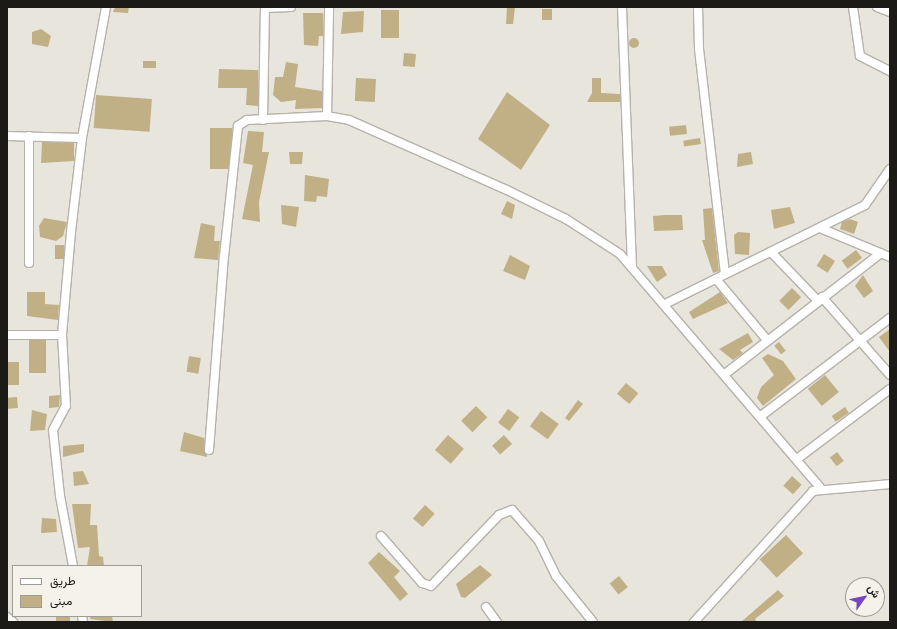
<!DOCTYPE html>
<html>
<head>
<meta charset="utf-8">
<style>
	body { margin:0 }
	#map { position:relative; width:897px; height:629px; overflow:hidden; background:#e8e5dd; font-family:"Titillium Web",Vazirmatn,sans-serif }
	div>[style] { position:absolute }
	[style*='--x'] { left:calc(var(--x)*1px); top:calc(var(--y)*1px); width:calc(var(--w)*1px); rotate:calc(var(--a)*1deg) }
	.building>* { inset:0; background:#c1b086; transform-origin:0 0 }
	.round { border-radius:50% }
	.roads { filter:drop-shadow(1px 0 #b5b2ab) drop-shadow(-1px 0 #b5b2ab) drop-shadow(0 1px #b5b2ab) drop-shadow(0 -1px #b5b2ab) }
	.minor>* { height:8px; margin:-4px; padding:0 4px; transform-origin:4px; border-radius:4px; background:#fff }
	span { translate:-50% -50%; white-space:nowrap; text-align:center; line-height:1.15; -webkit-text-stroke:3.5px #f5f2ea; paint-order:stroke }
	.frame { position:absolute; inset:0; border:8px solid #1b1a17; pointer-events:none }
	.legend { position:absolute; left:12px; top:565px; width:130px; height:52px; box-sizing:border-box; background:#f5f2ea; border:1px solid #9e9c96; margin:0; padding:5px 7px; list-style:none; font-size:12px; color:#1b1a17 }
	.legend li { display:flex; align-items:center; gap:8px; height:20px }
	.legend b { width:20px; border:1px solid #9e9c96 }
	.north { position:absolute; left:845px; top:577px; width:40px; height:40px; box-sizing:border-box; background:#f5f2ea; border:1px solid #9e9c96; border-radius:50%; rotate:57deg; font-size:11px; font-weight:700; line-height:16px; text-align:center; color:#1b1a17 }
	.north::after { content:''; display:block; margin:auto; width:14px; height:18px; background:#7646be; clip-path:polygon(50% 0,100% 100%,50% 72%,0 100%) }
</style>
</head>
<body>
<div id="map">
	<div class="building">
		<div style="clip-path:polygon(115px 7px,129px 7px,128px 13px,113px 12px)"></div>
		<div style="clip-path:polygon(507px 7px,515px 7px,513px 24px,506px 24px)"></div>
		<div style="left:542px;top:9px;width:10px;height:11px"></div>
		<div style="left:381px;top:10px;width:18px;height:28px"></div>
		<div style="clip-path:polygon(364px 11px,363px 32px,341px 34px,343px 12px)"></div>
		<div style="clip-path:polygon(303px 13px,323px 13px,323px 36px,319px 36px,318px 46px,304px 45px)"></div>
		<div style="clip-path:polygon(41px 29px,51px 36px,48px 47px,32px 44px,32px 32px)"></div>
		<div class="round" style="left:629px;top:38px;width:10px;height:10px"></div>
		<div style="left:404px;top:53px;width:12px;height:13px;rotate:5deg"></div>
		<div style="left:143px;top:61px;width:13px;height:7px"></div>
		<div style="clip-path:polygon(286px 62px,298px 64px,295px 87px,322px 91px,322px 108px,295px 109px,296px 100px,281px 102px,273px 95px,275px 77px,283px 77px)"></div>
		<div style="clip-path:polygon(219px 69px,258px 70px,258px 106px,246px 105px,247px 88px,218px 88px)"></div>
		<div style="left:356px;top:78px;width:20px;height:23px;rotate:3deg"></div>
		<div style="clip-path:polygon(592px 78px,601px 78px,601px 93px,620px 94px,620px 102px,587px 102px,592px 93px)"></div>
		<div style="clip-path:polygon(507px 92px,550px 125px,521px 170px,478px 139px)"></div>
		<div style="left:96px;top:95px;width:56px;height:33px;rotate:4deg"></div>
		<div style="left:686px;top:125px;width:9px;height:17px;rotate:84deg"></div>
		<div style="left:210px;top:128px;width:22px;height:41px"></div>
		<div style="clip-path:polygon(248px 131px,264px 132px,262px 152px,269px 152px,259px 202px,260px 222px,242px 219px,253px 165px,243px 163px)"></div>
		<div style="left:700px;top:138px;width:6px;height:17px;rotate:81deg"></div>
		<div style="clip-path:polygon(42px 142px,74px 143px,74px 161px,41px 163px)"></div>
		<div style="clip-path:polygon(289px 152px,303px 152px,302px 164px,290px 164px)"></div>
		<div style="clip-path:polygon(751px 152px,753px 164px,737px 167px,738px 154px)"></div>
		<div style="clip-path:polygon(305px 175px,329px 179px,327px 197px,317px 196px,316px 202px,304px 201px)"></div>
		<div style="clip-path:polygon(507px 201px,515px 205px,512px 219px,501px 214px)"></div>
		<div style="clip-path:polygon(281px 205px,299px 207px,296px 227px,282px 224px)"></div>
		<div style="clip-path:polygon(790px 207px,795px 223px,774px 229px,771px 210px)"></div>
		<div style="clip-path:polygon(712px 208px,719px 271px,713px 273px,702px 240px,705px 240px,703px 209px)"></div>
		<div style="clip-path:polygon(664px 215px,682px 215px,683px 230px,654px 231px,653px 216px)"></div>
		<div style="clip-path:polygon(44px 218px,67px 222px,63px 236px,56px 241px,40px 237px,39px 226px)"></div>
		<div style="clip-path:polygon(850px 219px,858px 222px,854px 234px,840px 229px,842px 222px)"></div>
		<div style="clip-path:polygon(201px 223px,215px 226px,214px 241px,220px 241px,218px 260px,194px 258px)"></div>
		<div style="clip-path:polygon(738px 232px,750px 233px,749px 255px,735px 254px,734px 235px)"></div>
		<div style="left:55px;top:245px;width:9px;height:14px"></div>
		<div style="left:856px;top:250px;width:10px;height:18px;rotate:53deg"></div>
		<div style="left:824px;top:254px;width:13px;height:14px;rotate:32deg"></div>
		<div style="clip-path:polygon(510px 255px,530px 266px,525px 280px,503px 271px)"></div>
		<div style="clip-path:polygon(647px 266px,662px 266px,667px 275px,657px 282px)"></div>
		<div style="clip-path:polygon(863px 275px,873px 291px,864px 298px,855px 286px)"></div>
		<div style="left:792px;top:288px;width:13px;height:18px;rotate:45deg"></div>
		<div style="clip-path:polygon(27px 292px,45px 292px,45px 304px,59px 305px,58px 320px,27px 316px)"></div>
		<div style="clip-path:polygon(720px 292px,728px 303px,693px 319px,689px 312px)"></div>
		<div style="clip-path:polygon(890px 329px,890px 352px,879px 337px)"></div>
		<div style="clip-path:polygon(748px 333px,753px 342px,740px 350px,743px 353px,733px 360px,719px 349px)"></div>
		<div style="left:29px;top:340px;width:17px;height:33px"></div>
		<div style="left:779px;top:342px;width:11px;height:6px;rotate:52deg"></div>
		<div style="clip-path:polygon(768px 354px,783px 361px,796px 379px,763px 406px,757px 398px,761px 387px,774px 375px,762px 358px)"></div>
		<div style="left:189px;top:356px;width:12px;height:16px;rotate:9deg"></div>
		<div style="left:7px;top:362px;width:12px;height:23px"></div>
		<div style="left:825px;top:375px;width:22px;height:22px;rotate:51deg"></div>
		<div style="left:626px;top:383px;width:16px;height:14px;rotate:40deg"></div>
		<div style="clip-path:polygon(60px 395px,59px 407px,49px 408px,49px 396px)"></div>
		<div style="left:17px;top:397px;width:11px;height:10px;rotate:85deg"></div>
		<div style="clip-path:polygon(578px 400px,583px 404px,569px 421px,565px 418px)"></div>
		<div style="left:476px;top:406px;width:16px;height:21px;rotate:45deg"></div>
		<div style="left:845px;top:407px;width:7px;height:16px;rotate:56deg"></div>
		<div style="left:508px;top:409px;width:14px;height:17px;rotate:36deg"></div>
		<div style="clip-path:polygon(32px 410px,47px 414px,45px 430px,30px 431px)"></div>
		<div style="left:541px;top:411px;width:22px;height:19px;rotate:36deg"></div>
		<div style="clip-path:polygon(184px 432px,204px 438px,207px 457px,180px 451px)"></div>
		<div style="left:448px;top:435px;width:21px;height:20px;rotate:41deg"></div>
		<div style="left:504px;top:435px;width:12px;height:16px;rotate:48deg"></div>
		<div style="clip-path:polygon(84px 444px,84px 452px,63px 457px,63px 446px)"></div>
		<div style="left:837px;top:452px;width:11px;height:9px;rotate:52deg"></div>
		<div style="clip-path:polygon(83px 471px,89px 484px,74px 486px,73px 472px)"></div>
		<div style="left:792px;top:476px;width:13px;height:13px;rotate:42deg"></div>
		<div style="clip-path:polygon(72px 504px,91px 504px,90px 525px,97px 525px,99px 556px,103px 557px,104px 566px,87px 566px,90px 547px,78px 548px)"></div>
		<div style="left:425px;top:505px;width:13px;height:18px;rotate:42deg"></div>
		<div style="clip-path:polygon(42px 518px,56px 519px,57px 532px,41px 533px)"></div>
		<div style="left:786px;top:535px;width:25px;height:36px;rotate:47deg"></div>
		<div style="clip-path:polygon(379px 552px,400px 571px,394px 577px,408px 594px,400px 601px,368px 563px)"></div>
		<div style="clip-path:polygon(480px 565px,492px 575px,465px 598px,461px 597px,456px 584px)"></div>
		<div style="left:619px;top:576px;width:14px;height:12px;rotate:51deg"></div>
		<div style="clip-path:polygon(778px 590px,784px 596px,755px 619px,757px 622px,741px 622px)"></div>
		<div style="left:56px;top:616px;width:14px;height:6px"></div>
		<div style="clip-path:polygon(91px 616px,112px 616px,113px 622px,90px 619px)"></div>
	</div>
	<div class="roads">
		<div class="minor">
			<div style="--x:622;--y:7;--w:259;--a:87.8"></div>
			<div style="--x:698;--y:7;--w:42;--a:88.6"></div>
			<div style="--x:699;--y:49;--w:226;--a:83.4"></div>
			<div style="--x:853;--y:7;--w:49;--a:81.9"></div>
			<div style="--x:860;--y:56;--w:34;--a:27"></div>
			<div style="--x:877;--y:7;--w:14;--a:21"></div>
			<div style="--x:265;--y:8;--w:26;--a:-2"></div>
			<div style="--x:327;--y:116;--w:109;--a:-88.9"></div>
			<div style="--x:263;--y:120;--w:113;--a:-89"></div>
			<div style="--x:7;--y:136;--w:75;--a:1.5"></div>
			<div style="--x:820;--y:228;--w:76;--a:22.5"></div>
			<div style="--x:771;--y:252;--w:68;--a:46.2"></div>
			<div style="--x:29;--y:263;--w:127;--a:-90"></div>
			<div style="--x:716;--y:279;--w:80;--a:50.1"></div>
			<div style="--x:822;--y:297;--w:103;--a:48.9"></div>
			<div style="--x:665;--y:304;--w:223;--a:-26.3"></div>
			<div style="--x:865;--y:205;--w:44;--a:-55.2"></div>
			<div style="--x:7;--y:335;--w:55;--a:0"></div>
			<div style="--x:725;--y:374;--w:197;--a:-37.8"></div>
			<div style="--x:761;--y:416;--w:162;--a:-37.2"></div>
			<div style="--x:209;--y:450;--w:194;--a:-85.6"></div>
			<div style="--x:224;--y:257;--w:132;--a:-83.9"></div>
			<div style="--x:238;--y:126;--w:11;--a:-34"></div>
			<div style="--x:247;--y:120;--w:80;--a:-2.9"></div>
			<div style="--x:327;--y:116;--w:22;--a:10"></div>
			<div style="--x:349;--y:120;--w:173;--a:23.9"></div>
			<div style="--x:507;--y:190;--w:66;--a:26.2"></div>
			<div style="--x:566;--y:219;--w:64;--a:32.9"></div>
			<div style="--x:620;--y:254;--w:307;--a:49.4"></div>
			<div style="--x:797;--y:459;--w:116;--a:-37"></div>
			<div style="--x:381;--y:536;--w:62;--a:48.9"></div>
			<div style="--x:422;--y:583;--w:9;--a:18"></div>
			<div style="--x:431;--y:586;--w:98;--a:-46.2"></div>
			<div style="--x:499;--y:515;--w:14;--a:-21"></div>
			<div style="--x:512;--y:510;--w:41;--a:48.9"></div>
			<div style="--x:539;--y:541;--w:39;--a:64"></div>
			<div style="--x:556;--y:576;--w:59;--a:51.2"></div>
			<div style="--x:73;--y:566;--w:71;--a:-100.5"></div>
			<div style="--x:60;--y:496;--w:66;--a:-96.1"></div>
			<div style="--x:53;--y:430;--w:27;--a:-62"></div>
			<div style="--x:66;--y:406;--w:71;--a:-93.2"></div>
			<div style="--x:62;--y:335;--w:103;--a:-85"></div>
			<div style="--x:71;--y:232;--w:95;--a:-83.3"></div>
			<div style="--x:82;--y:138;--w:133;--a:-79.6"></div>
			<div style="--x:486;--y:607;--w:19;--a:54"></div>
			<div style="--x:82;--y:616;--w:6;--a:81"></div>
			<div style="--x:7;--y:617;--w:8;--a:40"></div>
			<div style="--x:694;--y:622;--w:177;--a:-47.7"></div>
			<div style="--x:813;--y:491;--w:77;--a:-5.2"></div>
		</div>
	</div>
	<div class="frame"></div>
	<ul class="legend">
	<li><b style="height:5px;background:#fff"></b>طريق</li>
	<li><b style="height:11px;background:#c1b086"></b>مبنى</li>
	</ul>
	<div class="north">ش</div>
</div>
</body>
</html>
